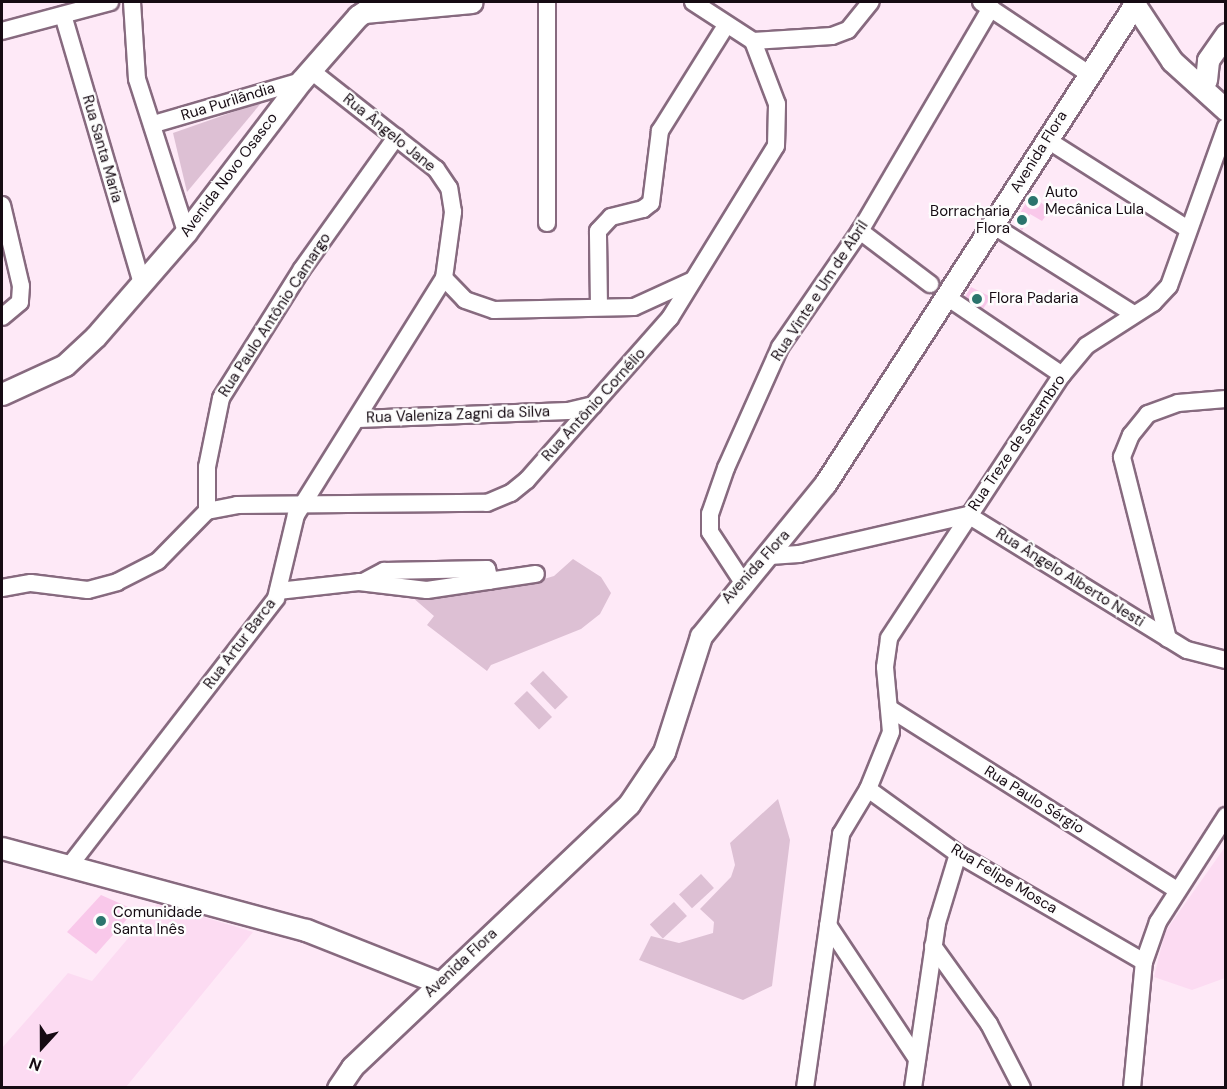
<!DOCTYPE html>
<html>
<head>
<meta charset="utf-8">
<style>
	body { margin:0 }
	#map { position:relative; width:1227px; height:1089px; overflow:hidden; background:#fee9f7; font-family:"DM Sans",sans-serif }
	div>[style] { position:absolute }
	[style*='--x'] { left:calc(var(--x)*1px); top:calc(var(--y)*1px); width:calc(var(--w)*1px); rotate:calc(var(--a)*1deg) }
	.built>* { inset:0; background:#fcdbf2 }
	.green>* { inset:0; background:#ddc0d4; transform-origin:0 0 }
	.building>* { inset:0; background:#f9c8ea }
	.roads { filter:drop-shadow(2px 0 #876a7f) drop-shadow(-2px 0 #876a7f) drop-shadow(0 2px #876a7f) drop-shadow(0 -2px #876a7f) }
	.minor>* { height:16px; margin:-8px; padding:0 8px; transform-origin:8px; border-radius:8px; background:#fff }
	.major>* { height:21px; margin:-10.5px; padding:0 10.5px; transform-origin:10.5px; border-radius:10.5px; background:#fff }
	.dots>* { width:16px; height:16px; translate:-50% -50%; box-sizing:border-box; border:3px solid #fdfdfd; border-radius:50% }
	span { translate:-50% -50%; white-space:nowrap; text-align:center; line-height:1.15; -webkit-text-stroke:4.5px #fdfdfd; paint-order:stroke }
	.street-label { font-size:15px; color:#160b13 }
	.poi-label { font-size:15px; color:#160b13 }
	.left { translate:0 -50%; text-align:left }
	.right { translate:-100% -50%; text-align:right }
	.frame { position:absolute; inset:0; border:3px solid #160b13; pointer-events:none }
	.north { position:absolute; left:12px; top:1017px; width:60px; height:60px; -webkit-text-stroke:4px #fdfdfd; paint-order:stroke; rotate:201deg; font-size:16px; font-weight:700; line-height:24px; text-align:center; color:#160b13 }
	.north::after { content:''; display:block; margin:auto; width:21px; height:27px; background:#160b13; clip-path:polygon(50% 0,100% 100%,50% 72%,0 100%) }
</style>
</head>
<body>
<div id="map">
	<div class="built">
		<div style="clip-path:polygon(1225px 847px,1225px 978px,1192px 990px,1154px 977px,1165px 932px)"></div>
		<div style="clip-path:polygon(158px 903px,253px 932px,126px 1087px,2px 1087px,2px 1048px,68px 973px,92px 981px)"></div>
	</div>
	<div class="green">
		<div style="clip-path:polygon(262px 102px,187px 192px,173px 133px)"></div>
		<div style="clip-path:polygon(573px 559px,601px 577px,611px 593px,600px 614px,581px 629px,491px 665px,487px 671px,427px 625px,434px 616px,412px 597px,534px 582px,554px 576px)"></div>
		<div style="left:543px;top:671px;width:36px;height:18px;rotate:46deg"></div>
		<div style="left:527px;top:691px;width:36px;height:18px;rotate:46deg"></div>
		<div style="clip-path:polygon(778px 799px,790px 840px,772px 986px,743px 1000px,639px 960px,651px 936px,679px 943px,713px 933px,714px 922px,700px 909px,731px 877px,735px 865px,730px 843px)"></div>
		<div style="left:701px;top:874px;width:19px;height:30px;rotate:47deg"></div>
		<div style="left:674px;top:902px;width:19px;height:33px;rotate:47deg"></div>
	</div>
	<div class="building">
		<div style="clip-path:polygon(1031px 194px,1050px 210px,1042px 221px,1030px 214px,1022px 231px,1015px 222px)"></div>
		<div style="clip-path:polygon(971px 287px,991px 297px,983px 309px,965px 297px)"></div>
		<div style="clip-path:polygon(101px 895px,135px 910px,96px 954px,67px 932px)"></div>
	</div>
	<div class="roads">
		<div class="minor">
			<div style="--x:132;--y:2;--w:77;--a:86.3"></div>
			<div style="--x:137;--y:79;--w:161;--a:72.2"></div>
			<div style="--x:547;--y:2;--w:221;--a:90"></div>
			<div style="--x:693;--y:2;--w:72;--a:33"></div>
			<div style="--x:753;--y:41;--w:79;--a:-3.6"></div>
			<div style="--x:832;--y:36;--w:17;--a:-21"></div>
			<div style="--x:848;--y:30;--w:36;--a:-51"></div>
			<div style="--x:981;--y:2;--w:130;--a:33.7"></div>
			<div style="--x:63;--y:15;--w:279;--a:73.6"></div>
			<div style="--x:2;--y:31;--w:112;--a:-15"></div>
			<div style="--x:154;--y:124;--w:153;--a:-16.3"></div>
			<div style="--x:1046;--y:139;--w:168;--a:32.4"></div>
			<div style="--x:2;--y:205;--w:83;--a:76.8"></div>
			<div style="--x:21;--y:286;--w:16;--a:94"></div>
			<div style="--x:20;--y:302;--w:23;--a:140"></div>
			<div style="--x:994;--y:226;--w:165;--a:32.2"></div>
			<div style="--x:860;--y:231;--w:88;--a:37.1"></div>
			<div style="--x:444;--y:278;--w:30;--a:46"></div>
			<div style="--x:465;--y:300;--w:31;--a:19"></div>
			<div style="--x:494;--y:310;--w:140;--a:-1.2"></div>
			<div style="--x:634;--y:307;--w:65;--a:-24.6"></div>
			<div style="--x:947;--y:297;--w:139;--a:34.1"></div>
			<div style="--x:599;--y:307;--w:76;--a:-90.8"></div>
			<div style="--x:598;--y:231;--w:19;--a:-47"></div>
			<div style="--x:611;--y:217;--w:33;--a:-14"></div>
			<div style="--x:643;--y:209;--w:10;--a:-37"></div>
			<div style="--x:651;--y:203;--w:73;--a:-82.9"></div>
			<div style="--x:660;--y:131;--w:123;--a:-58"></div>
			<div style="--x:358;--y:419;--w:210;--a:-2.2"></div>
			<div style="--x:568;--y:411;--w:26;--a:-13"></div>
			<div style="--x:207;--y:511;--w:31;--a:-11"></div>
			<div style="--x:237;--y:505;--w:250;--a:-0.5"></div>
			<div style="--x:487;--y:503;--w:26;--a:-23"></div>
			<div style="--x:511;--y:493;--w:21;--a:-39"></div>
			<div style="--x:527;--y:480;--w:216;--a:-48.6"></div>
			<div style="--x:670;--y:318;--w:202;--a:-58.4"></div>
			<div style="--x:776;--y:146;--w:42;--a:-88.6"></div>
			<div style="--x:777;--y:104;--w:67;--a:-110.9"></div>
			<div style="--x:207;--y:511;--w:44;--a:-90"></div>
			<div style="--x:207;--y:467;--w:70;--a:-78.5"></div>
			<div style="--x:221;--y:398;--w:152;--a:-57.9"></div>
			<div style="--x:302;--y:269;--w:162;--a:-54.5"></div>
			<div style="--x:770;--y:556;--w:29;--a:-4"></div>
			<div style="--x:799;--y:554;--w:173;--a:-13"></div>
			<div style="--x:968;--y:515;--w:257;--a:31.7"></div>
			<div style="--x:1187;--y:650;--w:40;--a:14.4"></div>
			<div style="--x:363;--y:582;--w:24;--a:-28"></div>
			<div style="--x:384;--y:571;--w:103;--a:-1.1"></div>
			<div style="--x:487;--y:569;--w:12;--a:76"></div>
			<div style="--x:744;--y:584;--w:62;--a:-123.2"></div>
			<div style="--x:710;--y:532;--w:18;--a:-90"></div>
			<div style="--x:710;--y:514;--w:49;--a:-70.8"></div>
			<div style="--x:726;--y:468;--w:133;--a:-65.9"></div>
			<div style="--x:780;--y:347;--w:141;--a:-55.4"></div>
			<div style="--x:860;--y:231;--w:259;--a:-59.6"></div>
			<div style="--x:2;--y:588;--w:29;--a:-10"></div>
			<div style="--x:31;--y:583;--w:57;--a:7"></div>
			<div style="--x:88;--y:590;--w:30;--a:-15"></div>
			<div style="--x:117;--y:582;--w:46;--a:-27.1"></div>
			<div style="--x:158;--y:561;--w:70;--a:-45.6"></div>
			<div style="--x:278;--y:591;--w:81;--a:-6.3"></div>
			<div style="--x:359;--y:582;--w:68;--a:6.7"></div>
			<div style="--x:427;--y:590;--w:110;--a:-8.4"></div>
			<div style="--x:1168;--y:639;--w:188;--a:-104.2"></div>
			<div style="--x:1122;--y:457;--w:24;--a:-68"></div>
			<div style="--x:1131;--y:435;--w:27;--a:-51"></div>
			<div style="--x:1148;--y:414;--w:32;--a:-20"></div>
			<div style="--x:1178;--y:403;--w:48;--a:-4.8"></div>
			<div style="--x:892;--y:710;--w:337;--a:32.3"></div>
			<div style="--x:868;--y:789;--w:111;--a:35.8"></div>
			<div style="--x:958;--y:854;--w:215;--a:30.1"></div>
			<div style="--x:70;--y:865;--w:337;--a:-52.3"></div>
			<div style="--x:276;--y:598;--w:85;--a:-76.5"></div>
			<div style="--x:296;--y:515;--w:279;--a:-58"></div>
			<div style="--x:444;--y:278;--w:67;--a:-82.2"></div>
			<div style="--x:453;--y:212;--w:24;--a:-99"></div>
			<div style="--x:449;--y:188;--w:23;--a:-124"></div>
			<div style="--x:436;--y:169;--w:160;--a:-141.8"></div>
			<div style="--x:828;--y:925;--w:161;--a:56.4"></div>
			<div style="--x:933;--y:946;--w:96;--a:54.3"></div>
			<div style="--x:989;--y:1024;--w:72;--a:62.7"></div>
			<div style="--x:805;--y:1088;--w:257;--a:-81.9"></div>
			<div style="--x:841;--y:834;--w:52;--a:-59"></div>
			<div style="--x:868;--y:789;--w:61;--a:-68"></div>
			<div style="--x:891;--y:732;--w:65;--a:-95.3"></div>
			<div style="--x:885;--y:667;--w:29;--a:-82"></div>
			<div style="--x:889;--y:638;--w:315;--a:-56.7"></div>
			<div style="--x:1062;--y:375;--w:38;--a:-50"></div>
			<div style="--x:1086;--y:346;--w:80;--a:-32.7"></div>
			<div style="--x:1153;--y:303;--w:23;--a:-47"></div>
			<div style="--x:1169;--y:286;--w:169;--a:-70.3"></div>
			<div style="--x:913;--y:1088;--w:167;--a:-81.7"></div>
			<div style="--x:937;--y:923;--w:72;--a:-73.1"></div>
			<div style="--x:1132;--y:1088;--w:127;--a:-84.6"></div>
			<div style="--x:1144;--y:962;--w:42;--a:-70.7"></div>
			<div style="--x:1158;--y:922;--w:126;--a:-57.3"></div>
		</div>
		<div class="major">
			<div style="--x:1133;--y:2;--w:71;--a:56.5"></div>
			<div style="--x:1172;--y:61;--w:73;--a:42.2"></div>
			<div style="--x:1206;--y:80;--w:20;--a:-84"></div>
			<div style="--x:1208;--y:60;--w:32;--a:-55"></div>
			<div style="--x:2;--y:394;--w:69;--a:-24.7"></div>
			<div style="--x:65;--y:365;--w:42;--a:-43.1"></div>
			<div style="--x:96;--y:336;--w:138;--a:-49.1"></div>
			<div style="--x:186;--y:232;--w:190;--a:-52.7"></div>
			<div style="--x:301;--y:81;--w:86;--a:-48.8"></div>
			<div style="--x:358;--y:16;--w:7;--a:-34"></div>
			<div style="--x:364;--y:12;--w:108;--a:-5.3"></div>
			<div style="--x:2;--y:848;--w:315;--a:15.1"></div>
			<div style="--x:306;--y:930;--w:144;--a:21.6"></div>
			<div style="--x:338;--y:1088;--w:25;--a:-56"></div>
			<div style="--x:352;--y:1067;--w:382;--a:-43.5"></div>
			<div style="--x:629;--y:804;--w:63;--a:-56.1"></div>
			<div style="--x:664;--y:752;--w:122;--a:-72.3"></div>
			<div style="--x:701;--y:636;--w:196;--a:-50.8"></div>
			<div style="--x:825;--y:484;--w:571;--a:-57.14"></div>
		</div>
	</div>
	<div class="dots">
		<div style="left:1033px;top:201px;background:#2b746d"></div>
		<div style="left:1022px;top:220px;background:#2b746d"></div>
		<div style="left:977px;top:299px;background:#2b746d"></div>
		<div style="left:101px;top:921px;background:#2b746d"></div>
	</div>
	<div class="street-label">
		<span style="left:228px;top:102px;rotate:-17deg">Rua Purilândia</span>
		<span style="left:389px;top:133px;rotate:39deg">Rua Ângelo Jane</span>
		<span style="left:102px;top:149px;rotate:74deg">Rua Santa Maria</span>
		<span style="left:1039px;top:152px;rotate:-58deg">Avenida Flora</span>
		<span style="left:229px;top:175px;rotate:-53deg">Avenida Novo Osasco</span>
		<span style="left:820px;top:291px;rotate:-57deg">Rua Vinte e Um de Abril</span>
		<span style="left:275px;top:315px;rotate:-57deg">Rua Paulo Antônio Camargo</span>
		<span style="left:594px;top:405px;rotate:-48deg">Rua Antônio Cornélio</span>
		<span style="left:458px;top:415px;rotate:-2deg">Rua Valeniza Zagni da Silva</span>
		<span style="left:1017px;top:443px;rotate:-56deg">Rua Treze de Setembro</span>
		<span style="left:756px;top:567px;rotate:-48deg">Avenida Flora</span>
		<span style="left:1070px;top:578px;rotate:32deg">Rua Ângelo Alberto Nesti</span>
		<span style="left:240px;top:644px;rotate:-53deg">Rua Artur Barca</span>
		<span style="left:1034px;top:800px;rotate:32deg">Rua Paulo Sérgio</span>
		<span style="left:1004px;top:879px;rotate:31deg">Rua Felipe Mosca</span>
		<span style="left:461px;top:963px;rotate:-43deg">Avenida Flora</span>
	</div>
	<div class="poi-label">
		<span class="left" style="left:1045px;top:201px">Auto<br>Mecânica Lula</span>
		<span class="right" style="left:1010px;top:220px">Borracharia<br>Flora</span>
		<span class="left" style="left:989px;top:299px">Flora Padaria</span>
		<span class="left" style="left:113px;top:921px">Comunidade<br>Santa Inês</span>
	</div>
	<div class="frame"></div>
	<div class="north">N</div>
</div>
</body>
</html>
